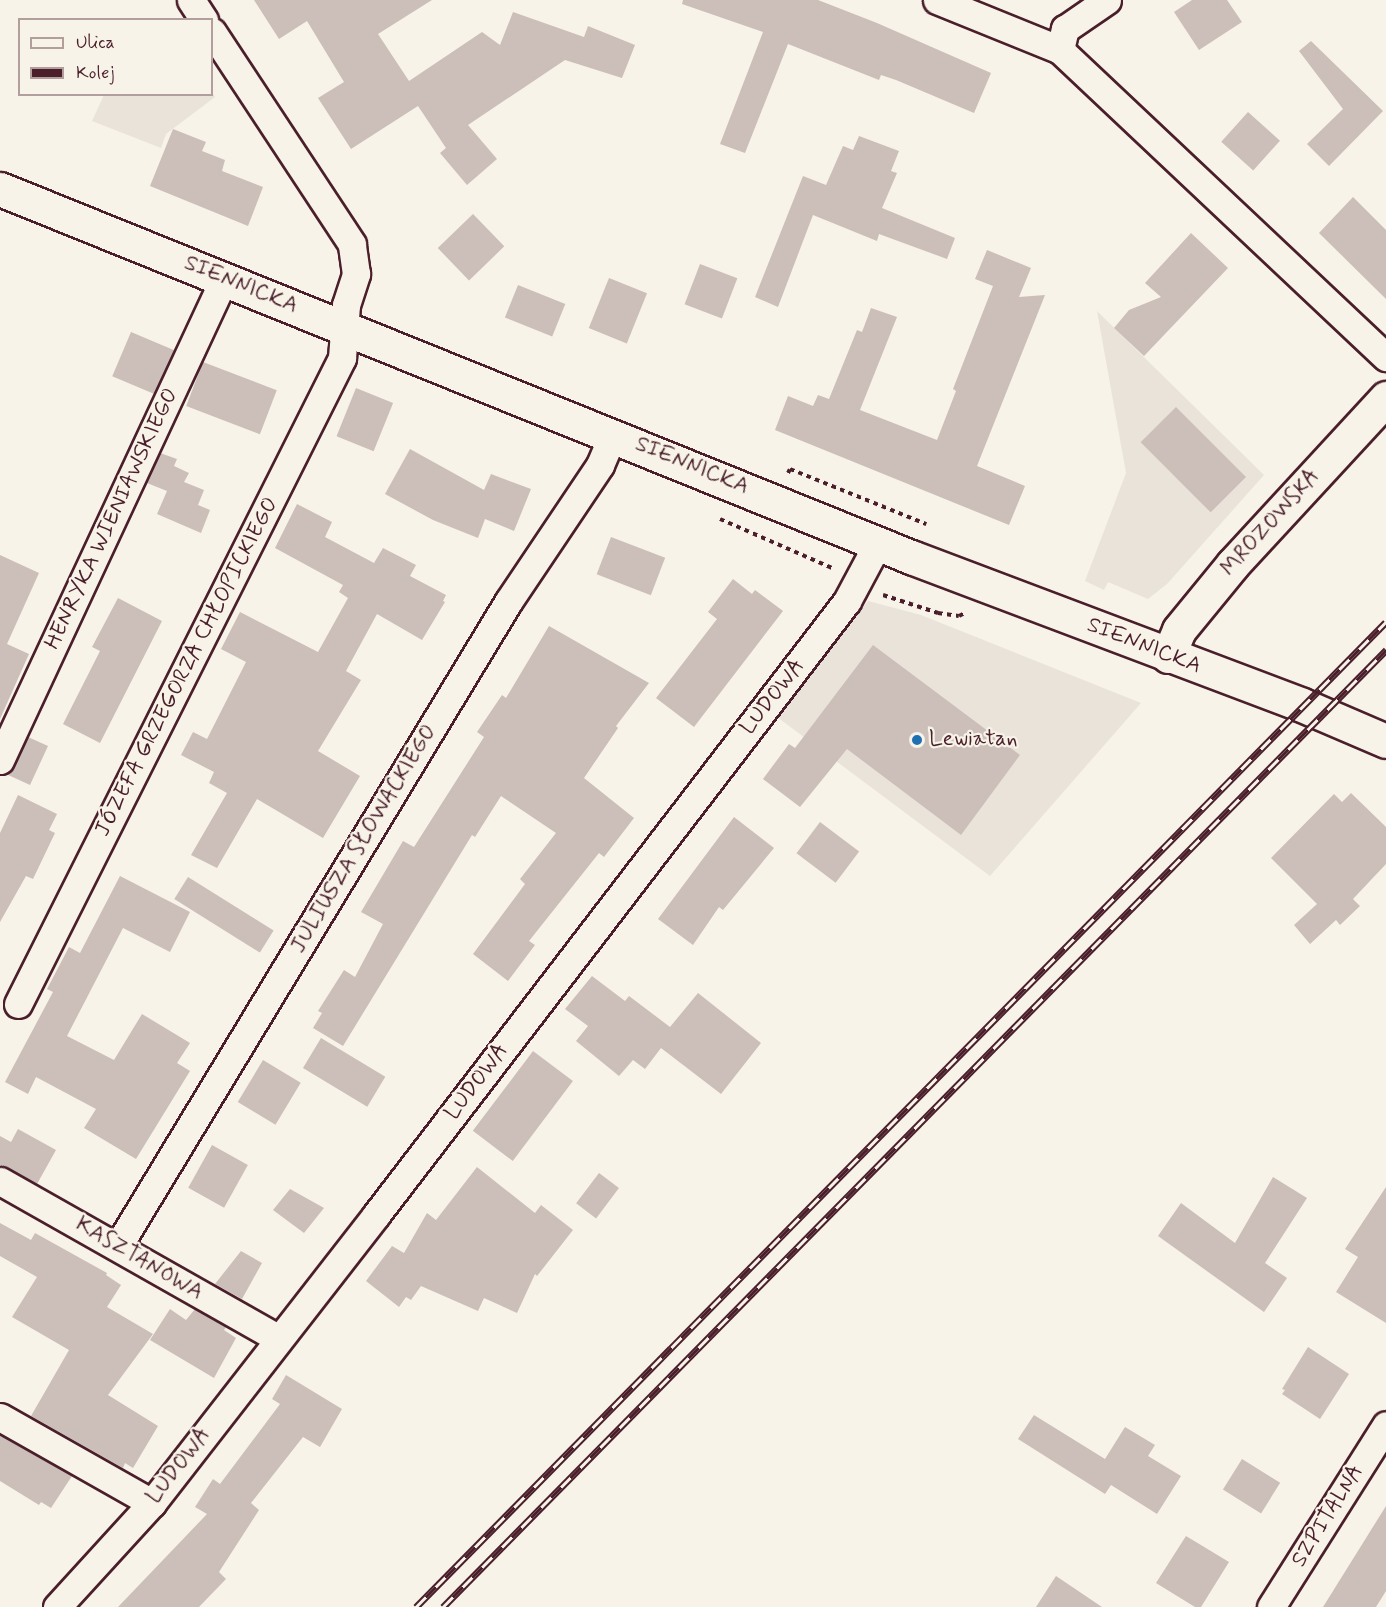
<!DOCTYPE html>
<html>
<head>
<meta charset="utf-8">
<style>
	body { margin:0 }
	#map { position:relative; width:1386px; height:1607px; overflow:hidden; background:#f7f3e8; font-family:Mynerve,sans-serif }
	div>[style] { position:absolute }
	[style*='--x'] { left:calc(var(--x)*1px); top:calc(var(--y)*1px); width:calc(var(--w)*1px); rotate:calc(var(--a)*1deg) }
	.built>* { inset:0; background:#eae3da }
	.building>* { inset:0; background:#ccbfb9; transform-origin:0 0 }
	.path>* { height:4px; margin-top:-2px; transform-origin:0; background:repeating-linear-gradient(90deg,#4a1f2b 0 4.5px,transparent 0 9px) }
	.roads { filter:drop-shadow(2px 0 #4a1f2b) drop-shadow(-2px 0 #4a1f2b) drop-shadow(0 2px #4a1f2b) drop-shadow(0 -2px #4a1f2b) }
	.street>* { height:27px; margin:-13.5px; padding:0 13.5px; transform-origin:13.5px; border-radius:13.5px; background:#f7f3e8 }
	.secondary>* { height:33px; margin:-16.5px; padding:0 16.5px; transform-origin:16.5px; border-radius:16.5px; background:#f7f3e8 }
	.rail>* { height:7px; margin-top:-3.5px; transform-origin:0; background:repeating-linear-gradient(90deg,#f7f3e8 0 14px,#4a1f2b 0 28px); box-sizing:border-box; border-block:2px solid #4a1f2b }
	.dots>* { width:16px; height:16px; translate:-50% -50%; box-sizing:border-box; border:3px solid #f7f3e8; border-radius:50% }
	span { translate:-50% -50%; white-space:nowrap; text-align:center; line-height:1.15; -webkit-text-stroke:4.5px #f7f3e8; paint-order:stroke }
	.street-label { font-size:22px; color:#4a1f2b }
	.poi-label { font-size:22px; color:#4a1f2b }
	.left { translate:0 -50%; text-align:left }
	.legend { position:absolute; left:18px; top:18px; width:195px; height:78px; box-sizing:border-box; background:#f7f3e8; border:2px solid #b29e9c; margin:0; padding:8px 10px; list-style:none; font-size:18px; color:#4a1f2b }
	.legend li { display:flex; align-items:center; gap:12px; height:30px }
	.legend b { width:30px; border:2px solid #b29e9c }
</style>
</head>
<body>
<div id="map">
	<div class="built">
		<div style="clip-path:polygon(212px 92px,215px 97px,166px 134px,161px 148px,92px 121px,104px 95px,212px 94px)"></div>
		<div style="clip-path:polygon(1097px 311px,1264px 475px,1167px 584px,1148px 599px,1108px 582px,1104px 590px,1085px 581px,1126px 473px)"></div>
		<div style="clip-path:polygon(868px 601px,921px 615px,1141px 703px,990px 876px,777px 717px)"></div>
	</div>
	<div class="building">
		<div style="clip-path:polygon(254px 0,432px 0,378px 34px,409px 81px,482px 32px,500px 45px,513px 12px,584px 37px,588px 26px,635px 45px,622px 78px,565px 60px,468px 125px,497px 159px,467px 185px,440px 153px,446px 148px,418px 106px,351px 149px,318px 98px,344px 82px,307px 21px,279px 39px)"></div>
		<div style="clip-path:polygon(683px 0,818px 0,877px 23px,991px 73px,974px 113px,896px 80px,881px 75px,879px 80px,788px 44px,745px 153px,720px 144px,763px 32px,682px 4px)"></div>
		<div style="clip-path:polygon(1192px 0,1227px 0,1242px 22px,1199px 50px,1174px 12px)"></div>
		<div style="clip-path:polygon(1311px 41px,1383px 111px,1329px 166px,1307px 144px,1343px 109px,1299px 51px)"></div>
		<div style="left:1248px;top:112px;width:43px;height:40px;rotate:42deg"></div>
		<div style="clip-path:polygon(173px 129px,206px 142px,202px 151px,225px 160px,222px 171px,263px 187px,248px 226px,150px 186px)"></div>
		<div style="clip-path:polygon(859px 136px,899px 151px,891px 171px,897px 173px,882px 208px,955px 238px,947px 259px,879px 234px,877px 241px,813px 215px,778px 307px,755px 297px,803px 176px,826px 185px,843px 146px,853px 150px)"></div>
		<div style="clip-path:polygon(1353px 197px,1386px 230px,1386px 299px,1319px 233px)"></div>
		<div style="left:473px;top:214px;width:45px;height:49px;rotate:46deg"></div>
		<div style="clip-path:polygon(1191px 233px,1228px 268px,1144px 356px,1114px 328px,1129px 310px,1161px 297px,1145px 283px)"></div>
		<div style="clip-path:polygon(987px 250px,1031px 268px,1019px 297px,1045px 295px,977px 466px,1025px 486px,1009px 525px,775px 430px,788px 396px,813px 406px,818px 395px,829px 399px,857px 330px,862px 332px,871px 308px,897px 317px,860px 410px,937px 440px,956px 391px,953px 389px,993px 286px,975px 279px)"></div>
		<div style="left:700px;top:264px;width:40px;height:43px;rotate:21deg"></div>
		<div style="left:609px;top:278px;width:41px;height:54px;rotate:22deg"></div>
		<div style="left:518px;top:285px;width:51px;height:35px;rotate:22deg"></div>
		<div style="left:131px;top:332px;width:47px;height:48px;rotate:23deg"></div>
		<div style="left:203px;top:362px;width:79px;height:47px;rotate:21deg"></div>
		<div style="left:356px;top:388px;width:40px;height:52px;rotate:22deg"></div>
		<div style="left:1176px;top:407px;width:99px;height:50px;rotate:45deg"></div>
		<div style="clip-path:polygon(410px 449px,484px 490px,491px 474px,531px 489px,514px 531px,485px 519px,478px 538px,433px 520px,385px 494px)"></div>
		<div style="clip-path:polygon(160px 453px,177px 459px,174px 466px,189px 473px,184px 482px,204px 490px,198px 505px,210px 510px,201px 533px,157px 514px,167px 491px,147px 483px)"></div>
		<div style="clip-path:polygon(297px 504px,332px 522px,325px 537px,374px 563px,383px 548px,416px 565px,410px 576px,446px 595px,443px 601px,445px 602px,422px 640px,377px 614px,346px 671px,361px 680px,318px 751px,360px 776px,323px 838px,257px 799px,217px 868px,191px 855px,227px 793px,209px 783px,214px 772px,181px 755px,193px 732px,207px 739px,246px 662px,221px 649px,240px 612px,318px 652px,348px 598px,339px 592px,343px 585px,275px 548px)"></div>
		<div style="left:611px;top:537px;width:58px;height:40px;rotate:21deg"></div>
		<div style="clip-path:polygon(0 555px,39px 573px,7px 644px,29px 654px,0 719px)"></div>
		<div style="clip-path:polygon(733px 579px,752px 594px,755px 590px,783px 611px,694px 727px,656px 698px,717px 619px,708px 612px)"></div>
		<div style="clip-path:polygon(118px 598px,162px 621px,100px 743px,63px 724px,100px 651px,92px 647px)"></div>
		<div style="clip-path:polygon(549px 626px,649px 683px,616px 726px,618px 728px,584px 778px,634px 818px,604px 857px,599px 853px,529px 941px,535px 945px,508px 981px,473px 954px,525px 884px,520px 879px,556px 833px,501px 796px,475px 837px,472px 835px,343px 1046px,313px 1028px,322px 1013px,318px 1011px,344px 970px,355px 977px,383px 924px,361px 912px,403px 841px,414px 847px,484px 737px,477px 732px,502px 695px,506px 698px)"></div>
		<div style="clip-path:polygon(873px 645px,1020px 755px,961px 835px,847px 749px,800px 807px,763px 779px,789px 744px,795px 748px)"></div>
		<div style="clip-path:polygon(28px 737px,48px 746px,30px 785px,6px 774px,14px 767px)"></div>
		<div style="clip-path:polygon(1351px 793px,1386px 827px,1386px 864px,1353px 899px,1360px 906px,1340px 925px,1336px 920px,1310px 944px,1294px 925px,1317px 904px,1271px 858px,1334px 794px,1342px 802px)"></div>
		<div style="clip-path:polygon(18px 795px,57px 814px,49px 830px,55px 833px,33px 879px,26px 876px,0 922px,0 833px)"></div>
		<div style="clip-path:polygon(734px 817px,774px 848px,723px 910px,719px 907px,693px 945px,658px 919px)"></div>
		<div style="left:820px;top:822px;width:49px;height:39px;rotate:37deg"></div>
		<div style="clip-path:polygon(120px 876px,190px 912px,170px 952px,123px 928px,67px 1036px,114px 1060px,142px 1014px,190px 1043px,177px 1063px,190px 1071px,136px 1159px,84px 1128px,96px 1109px,36px 1077px,28px 1094px,5px 1082px,53px 992px,47px 989px,69px 947px,80px 953px)"></div>
		<div style="left:188px;top:877px;width:101px;height:26px;rotate:32deg"></div>
		<div style="clip-path:polygon(592px 976px,625px 1001px,629px 996px,670px 1027px,698px 993px,761px 1043px,721px 1094px,661px 1048px,645px 1069px,633px 1060px,619px 1076px,576px 1041px,588px 1026px,565px 1009px)"></div>
		<div style="left:321px;top:1038px;width:75px;height:35px;rotate:31deg"></div>
		<div style="left:533px;top:1051px;width:50px;height:100px;rotate:37deg"></div>
		<div style="left:263px;top:1060px;width:44px;height:49px;rotate:31deg"></div>
		<div style="clip-path:polygon(18px 1129px,56px 1150px,37px 1184px,0 1165px,0 1136px,11px 1142px)"></div>
		<div style="left:212px;top:1145px;width:41px;height:49px;rotate:29deg"></div>
		<div style="clip-path:polygon(477px 1167px,535px 1213px,541px 1205px,573px 1230px,537px 1276px,535px 1274px,517px 1313px,484px 1298px,478px 1311px,421px 1286px,411px 1300px,406px 1297px,399px 1307px,366px 1281px,392px 1246px,404px 1253px,427px 1213px,436px 1220px)"></div>
		<div style="left:599px;top:1173px;width:25px;height:38px;rotate:37deg"></div>
		<div style="clip-path:polygon(1273px 1177px,1307px 1198px,1265px 1263px,1287px 1278px,1264px 1312px,1158px 1236px,1181px 1203px,1235px 1243px)"></div>
		<div style="clip-path:polygon(1386px 1187px,1386px 1323px,1336px 1292px,1358px 1257px,1345px 1249px)"></div>
		<div style="clip-path:polygon(290px 1189px,324px 1208px,304px 1233px,273px 1210px)"></div>
		<div style="clip-path:polygon(0 1223px,31px 1240px,35px 1233px,107px 1273px,106px 1275px,121px 1285px,107px 1307px,153px 1334px,108px 1395px,158px 1426px,133px 1468px,125px 1463px,123px 1468px,31px 1416px,69px 1350px,12px 1317px,37px 1277px,0 1256px)"></div>
		<div style="clip-path:polygon(241px 1251px,262px 1263px,242px 1299px,215px 1284px)"></div>
		<div style="clip-path:polygon(170px 1309px,186px 1320px,195px 1309px,226px 1327px,224px 1330px,236px 1338px,214px 1378px,150px 1340px)"></div>
		<div style="clip-path:polygon(1308px 1347px,1349px 1374px,1320px 1419px,1282px 1394px,1285px 1390px,1282px 1389px)"></div>
		<div style="clip-path:polygon(286px 1375px,342px 1409px,320px 1447px,303px 1437px,251px 1503px,259px 1510px,219px 1572px,226px 1579px,199px 1607px,118px 1607px,207px 1514px,195px 1507px,213px 1479px,220px 1484px,280px 1404px,272px 1399px)"></div>
		<div style="clip-path:polygon(1034px 1415px,1105px 1459px,1125px 1427px,1155px 1445px,1148px 1456px,1181px 1476px,1157px 1514px,1111px 1485px,1105px 1494px,1018px 1439px)"></div>
		<div style="clip-path:polygon(0 1435px,72px 1476px,51px 1508px,41px 1502px,39px 1505px,0 1481px)"></div>
		<div style="left:1242px;top:1459px;width:45px;height:36px;rotate:32deg"></div>
		<div style="clip-path:polygon(1386px 1506px,1386px 1591px,1376px 1607px,1323px 1607px)"></div>
		<div style="clip-path:polygon(1186px 1536px,1229px 1562px,1201px 1607px,1195px 1607px,1156px 1583px)"></div>
		<div style="clip-path:polygon(1056px 1576px,1102px 1607px,1036px 1607px)"></div>
	</div>
	<div class="path">
		<div style="--x:788;--y:473;--w:4;--a:-63"></div>
		<div style="--x:790;--y:469;--w:147;--a:22"></div>
		<div style="--x:720;--y:519;--w:122;--a:23.6"></div>
		<div style="--x:883;--y:595;--w:58;--a:18.1"></div>
		<div style="--x:938;--y:613;--w:21;--a:8"></div>
		<div style="--x:959;--y:616;--w:7;--a:-27"></div>
	</div>
	<div class="roads">
		<div class="street">
			<div style="--x:191;--y:0;--w:24;--a:57"></div>
			<div style="--x:937;--y:0;--w:133;--a:22.1"></div>
			<div style="--x:1060;--y:50;--w:448;--a:43.3"></div>
			<div style="--x:1060;--y:50;--w:22;--a:-77"></div>
			<div style="--x:1065;--y:29;--w:51;--a:-34.6"></div>
			<div style="--x:0;--y:760;--w:531;--a:-65.03"></div>
			<div style="--x:18;--y:1004;--w:723;--a:-63.36"></div>
			<div style="--x:342;--y:358;--w:53;--a:-85.7"></div>
			<div style="--x:346;--y:305;--w:33;--a:-72"></div>
			<div style="--x:356;--y:274;--w:30;--a:-98"></div>
			<div style="--x:352;--y:244;--w:254;--a:-123.4"></div>
			<div style="--x:0;--y:1181;--w:319;--a:29.5"></div>
			<div style="--x:118;--y:1246;--w:753;--a:-58.8"></div>
			<div style="--x:508;--y:602;--w:165;--a:-56.1"></div>
			<div style="--x:600;--y:465;--w:34;--a:-67"></div>
			<div style="--x:0;--y:1417;--w:175;--a:29.5"></div>
			<div style="--x:57;--y:1607;--w:141;--a:-47.6"></div>
			<div style="--x:152;--y:1503;--w:365;--a:-52.1"></div>
			<div style="--x:376;--y:1215;--w:774;--a:-52.51"></div>
			<div style="--x:847;--y:601;--w:66;--a:-61.9"></div>
			<div style="--x:1271;--y:1607;--w:215;--a:-57.7"></div>
		</div>
		<div class="secondary">
			<div style="--x:0;--y:189;--w:983;--a:22"></div>
			<div style="--x:911;--y:557;--w:418;--a:20.7"></div>
			<div style="--x:1302;--y:705;--w:91;--a:23.2"></div>
			<div style="--x:1168;--y:656;--w:28;--a:-67"></div>
			<div style="--x:1179;--y:630;--w:85;--a:-50.7"></div>
			<div style="--x:1233;--y:564;--w:226;--a:-47.3"></div>
		</div>
	</div>
	<div class="rail">
		<div style="--x:416;--y:1607;--w:1382;--a:-45.44"></div>
		<div style="--x:443;--y:1607;--w:1344;--a:-45.42"></div>
	</div>
	<div class="dots">
		<div style="left:917px;top:740px;background:#1f6fb2"></div>
	</div>
	<div class="street-label">
		<span style="left:241px;top:285px;rotate:22deg">SIENNICKA</span>
		<span style="left:692px;top:466px;rotate:22deg">SIENNICKA</span>
		<span style="left:112px;top:519px;rotate:-65deg">HENRYKA WIENIAWSKIEGO</span>
		<span style="left:1271px;top:523px;rotate:-48deg">MROZOWSKA</span>
		<span style="left:1144px;top:646px;rotate:21deg">SIENNICKA</span>
		<span style="left:187px;top:667px;rotate:-63deg">JÓZEFA GRZEGORZA CHŁOPICKIEGO</span>
		<span style="left:773px;top:697px;rotate:-52deg">LUDOWA</span>
		<span style="left:364px;top:839px;rotate:-59deg">JULIUSZA SŁOWACKIEGO</span>
		<span style="left:477px;top:1082px;rotate:-53deg">LUDOWA</span>
		<span style="left:139px;top:1259px;rotate:30deg">KASZTANOWA</span>
		<span style="left:179px;top:1466px;rotate:-52deg">LUDOWA</span>
		<span style="left:1328px;top:1516px;rotate:-58deg">SZPITALNA</span>
	</div>
	<div class="poi-label">
		<span class="left" style="left:929px;top:740px">Lewiatan</span>
	</div>
	<ul class="legend">
	<li><b style="height:8px;background:#f7f3e8"></b>Ulica</li>
	<li><b style="height:8px;background:#4a1f2b"></b>Kolej</li>
	</ul>
</div>
</body>
</html>
